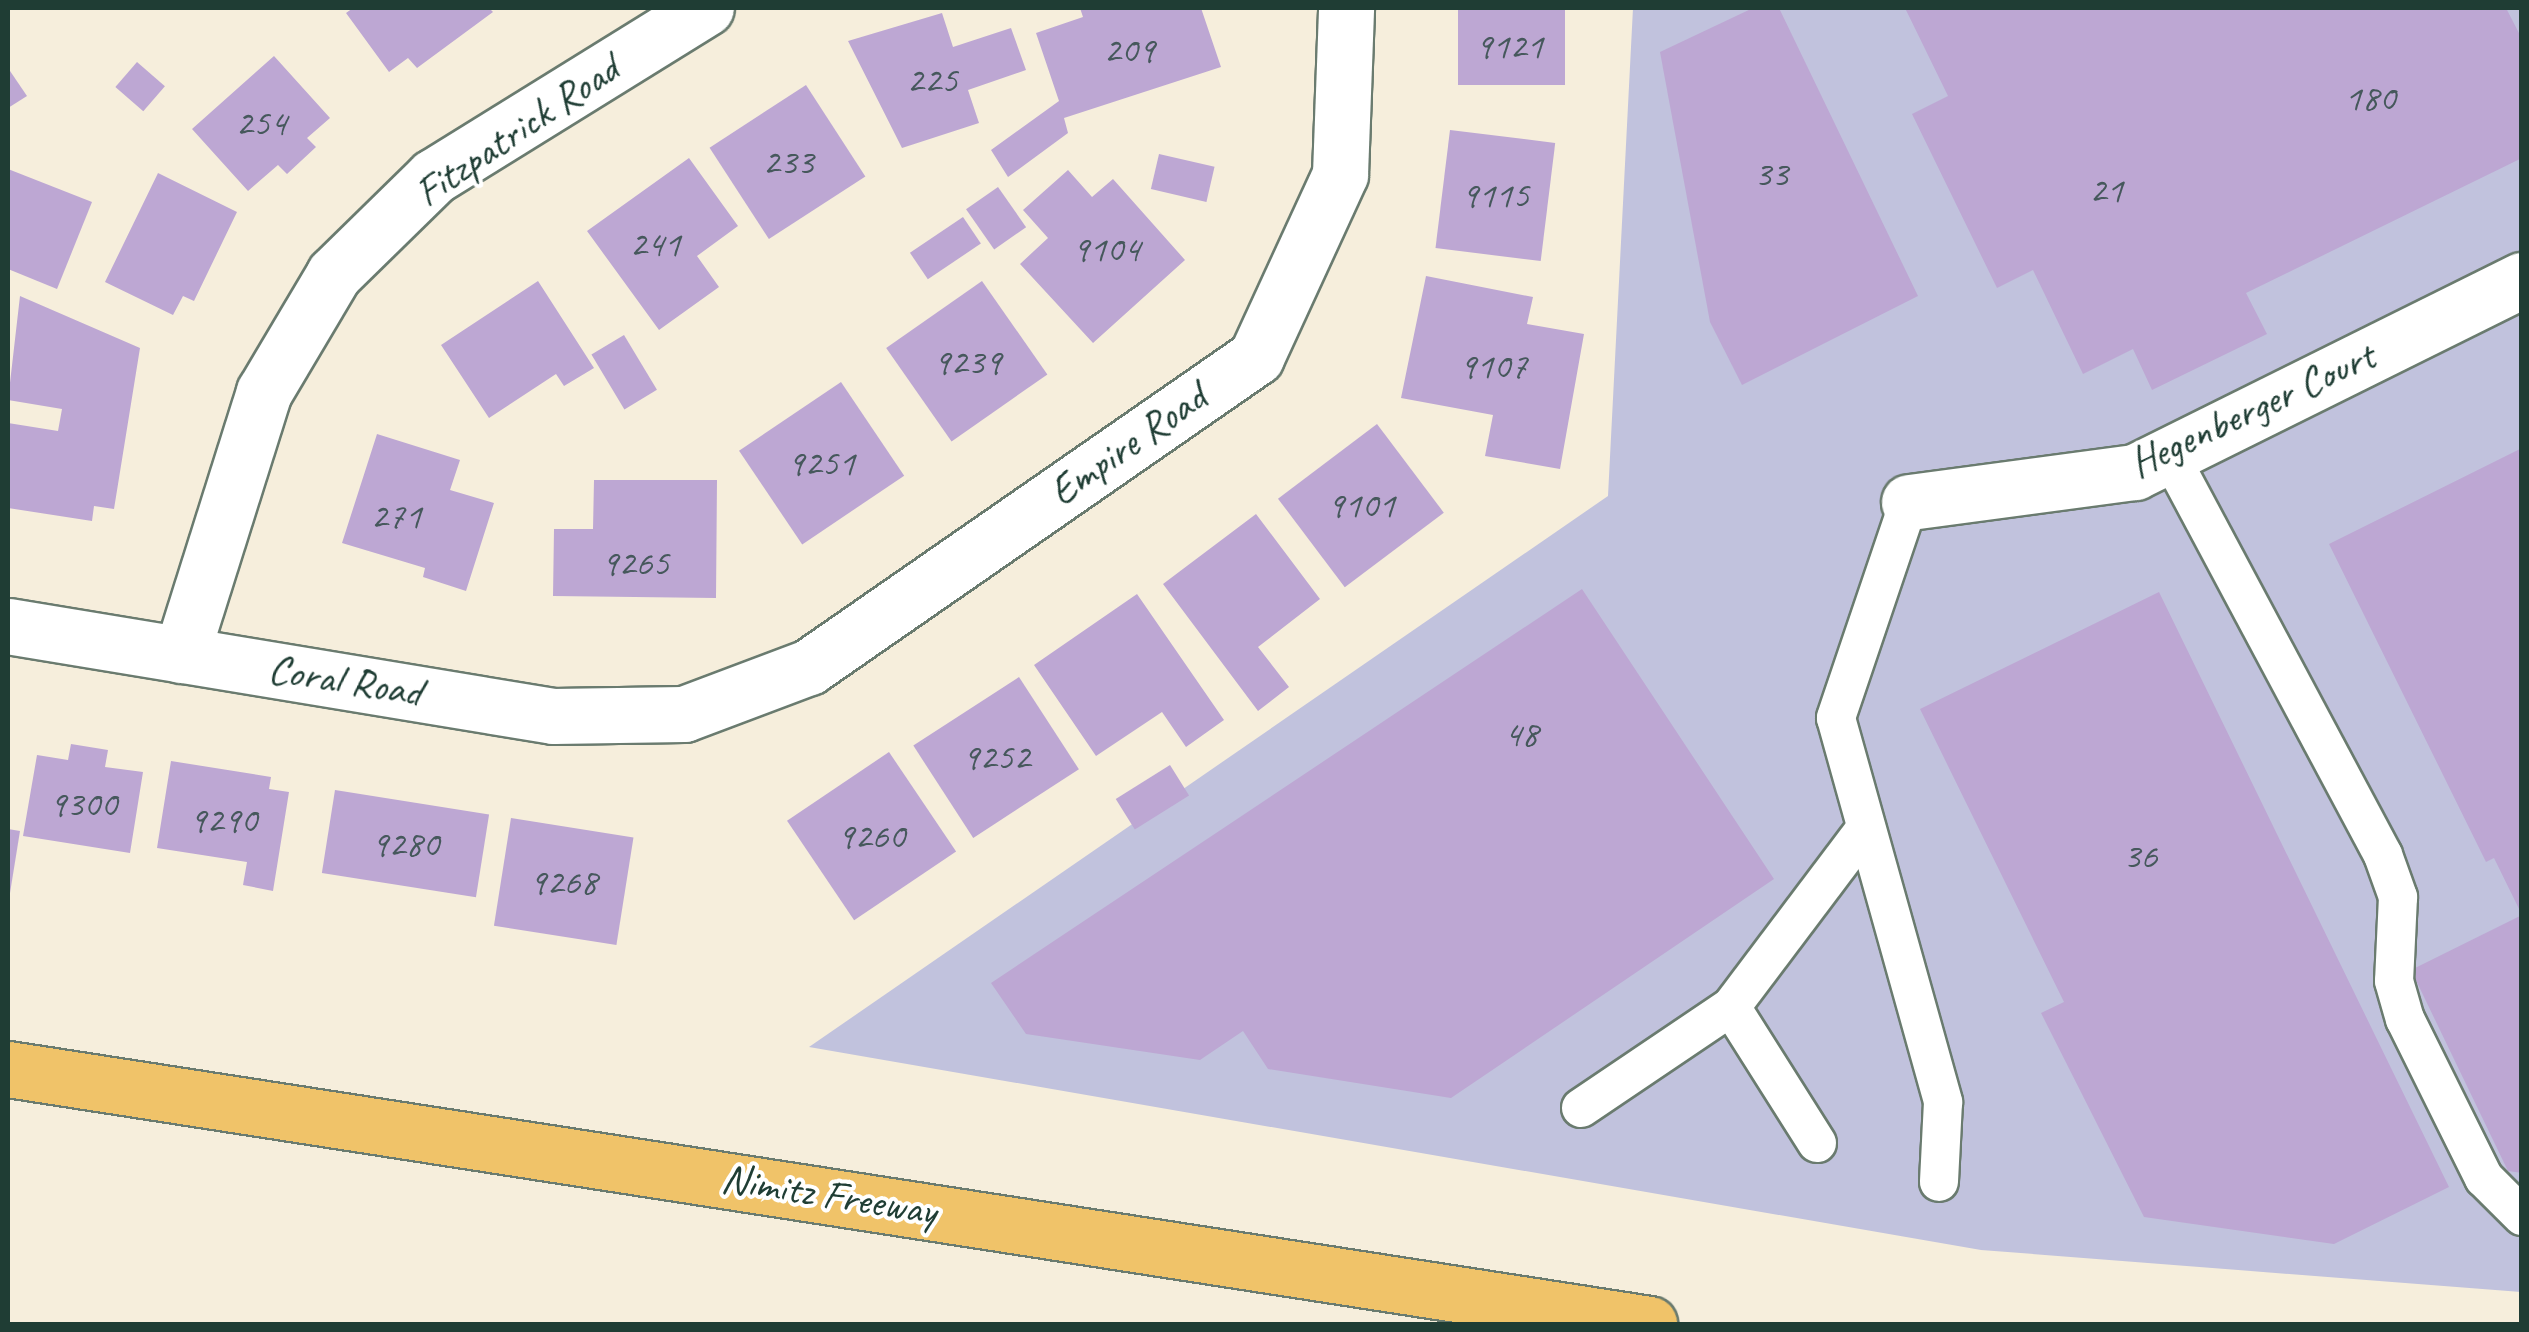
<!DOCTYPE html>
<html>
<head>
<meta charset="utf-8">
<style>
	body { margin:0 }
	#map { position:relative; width:2529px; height:1332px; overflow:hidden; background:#f6eedc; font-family:Caveat,sans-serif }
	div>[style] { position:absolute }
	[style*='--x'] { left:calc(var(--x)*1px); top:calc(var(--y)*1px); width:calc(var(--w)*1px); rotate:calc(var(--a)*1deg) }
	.industrial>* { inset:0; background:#c1c2dd }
	.building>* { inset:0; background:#bda7d3; transform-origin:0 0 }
	.roads { filter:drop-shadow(2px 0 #6a7b6f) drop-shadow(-2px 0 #6a7b6f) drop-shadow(0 2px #6a7b6f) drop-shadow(0 -2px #6a7b6f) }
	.lane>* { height:38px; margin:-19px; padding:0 19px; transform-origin:19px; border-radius:19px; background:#fff }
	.street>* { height:55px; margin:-27.5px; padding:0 27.5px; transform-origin:27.5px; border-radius:27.5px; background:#fff }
	.highway>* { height:55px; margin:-27.5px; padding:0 27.5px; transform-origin:27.5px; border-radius:27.5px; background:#f0c369 }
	span { translate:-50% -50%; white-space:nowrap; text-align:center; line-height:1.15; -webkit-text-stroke:8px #fff; paint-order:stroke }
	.number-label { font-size:38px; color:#46585c }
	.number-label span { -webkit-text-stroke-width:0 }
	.street-label { font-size:42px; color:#1f3d34 }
	.frame { position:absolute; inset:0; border:10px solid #1f3d34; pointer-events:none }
</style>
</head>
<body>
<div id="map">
	<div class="industrial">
		<div style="clip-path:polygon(1633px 8px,2521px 8px,2521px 1292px,1981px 1250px,809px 1047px,1608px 496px)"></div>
	</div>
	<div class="building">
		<div style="clip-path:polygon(353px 8px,489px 8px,493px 12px,417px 68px,408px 58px,389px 72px,346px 13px)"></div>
		<div style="clip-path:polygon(1080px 8px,1201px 8px,1221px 67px,1064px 118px,1068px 133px,1008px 177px,991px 150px,1059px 101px,1036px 33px,1083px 17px)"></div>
		<div style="left:1458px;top:8px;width:107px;height:77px"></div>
		<div style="clip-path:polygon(1753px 8px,1779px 8px,1918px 296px,1742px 385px,1710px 322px,1660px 52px)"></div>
		<div style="clip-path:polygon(1905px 8px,2506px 8px,2522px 39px,2522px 158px,2246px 293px,2267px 334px,2152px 390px,2133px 349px,2083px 374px,2033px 270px,1997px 288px,1912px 114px,1948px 96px)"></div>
		<div style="clip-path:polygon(942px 13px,953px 47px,1011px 28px,1026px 70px,968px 90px,979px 123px,902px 148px,848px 41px)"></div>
		<div style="clip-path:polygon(274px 56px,330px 118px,307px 138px,316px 147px,287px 174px,278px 165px,248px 191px,192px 129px)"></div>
		<div style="left:137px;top:62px;width:37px;height:33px;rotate:41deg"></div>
		<div style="clip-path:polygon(8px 68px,27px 96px,8px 108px)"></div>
		<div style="left:806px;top:85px;width:109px;height:115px;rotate:57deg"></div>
		<div style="left:1450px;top:130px;width:106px;height:119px;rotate:7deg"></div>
		<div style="left:1159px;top:154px;width:57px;height:36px;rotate:13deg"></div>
		<div style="clip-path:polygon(689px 158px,738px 226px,697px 256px,719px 287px,659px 330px,587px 231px)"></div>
		<div style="clip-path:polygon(8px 169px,92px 202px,57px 289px,8px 269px)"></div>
		<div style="clip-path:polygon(1068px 170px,1092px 197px,1113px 179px,1185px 260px,1093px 343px,1020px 264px,1048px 238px,1023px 210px)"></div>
		<div style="clip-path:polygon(158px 173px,237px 212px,194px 301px,183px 296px,173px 315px,105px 282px)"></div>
		<div style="left:998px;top:187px;width:49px;height:39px;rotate:55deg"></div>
		<div style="left:963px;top:217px;width:32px;height:64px;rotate:56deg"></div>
		<div style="clip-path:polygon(1426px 276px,1533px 297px,1527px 324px,1584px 334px,1560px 469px,1485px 456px,1493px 415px,1401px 398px)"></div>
		<div style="clip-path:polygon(538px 281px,594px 368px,564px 386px,556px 374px,489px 418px,441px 345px)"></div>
		<div style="left:982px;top:281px;width:114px;height:117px;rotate:55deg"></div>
		<div style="clip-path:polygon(20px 296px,140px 348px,114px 509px,94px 506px,92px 521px,8px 508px,8px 423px,58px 431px,62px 409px,8px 400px)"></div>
		<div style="left:624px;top:335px;width:64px;height:38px;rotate:59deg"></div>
		<div style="left:841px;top:382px;width:113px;height:123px;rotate:56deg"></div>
		<div style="left:1377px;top:424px;width:111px;height:124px;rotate:53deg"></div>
		<div style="clip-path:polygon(377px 434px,460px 460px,450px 490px,494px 503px,466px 591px,423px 577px,425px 568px,342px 543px)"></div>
		<div style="clip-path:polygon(2522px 448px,2522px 915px,2494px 858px,2486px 862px,2329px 544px)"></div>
		<div style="clip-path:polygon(594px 480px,717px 480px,716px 598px,553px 596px,554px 529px,593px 529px)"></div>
		<div style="clip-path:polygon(1256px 514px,1320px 599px,1258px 647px,1289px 687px,1258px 711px,1163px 584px)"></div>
		<div style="clip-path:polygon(1582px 589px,1774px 879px,1451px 1098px,1268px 1069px,1243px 1031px,1200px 1060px,1026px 1034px,991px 983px)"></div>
		<div style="clip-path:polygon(2159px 592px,2449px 1187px,2334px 1244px,2144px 1217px,2041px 1013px,2064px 1002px,1920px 709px)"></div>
		<div style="clip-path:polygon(1137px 594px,1224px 720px,1186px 747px,1162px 712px,1096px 756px,1034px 665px)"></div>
		<div style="left:1019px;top:677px;width:110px;height:126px;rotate:57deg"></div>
		<div style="clip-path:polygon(71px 744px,108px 750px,105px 767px,143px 772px,130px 853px,23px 836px,37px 755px,68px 760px)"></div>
		<div style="left:889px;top:752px;width:120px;height:123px;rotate:56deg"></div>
		<div style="clip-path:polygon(171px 761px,271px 777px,269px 789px,289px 792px,273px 891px,243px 885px,247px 862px,157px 848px)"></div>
		<div style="left:1170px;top:765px;width:36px;height:64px;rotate:58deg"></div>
		<div style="left:335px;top:790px;width:156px;height:84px;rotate:9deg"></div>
		<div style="left:511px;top:818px;width:124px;height:109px;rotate:9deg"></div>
		<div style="clip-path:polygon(8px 829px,20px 831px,10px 893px,8px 892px)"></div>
		<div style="clip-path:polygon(2522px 915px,2522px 1173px,2508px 1171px,2411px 970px)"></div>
	</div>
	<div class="roads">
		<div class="lane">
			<div style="--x:2170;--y:456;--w:452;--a:61.9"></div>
			<div style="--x:2383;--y:855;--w:45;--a:70.3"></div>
			<div style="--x:2398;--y:897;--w:84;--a:92.7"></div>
			<div style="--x:2394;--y:981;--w:40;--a:74"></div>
			<div style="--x:2405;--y:1019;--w:178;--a:63.6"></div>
			<div style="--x:2484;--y:1178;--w:54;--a:45"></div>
			<div style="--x:1909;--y:502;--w:228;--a:108.7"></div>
			<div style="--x:1836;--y:718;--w:399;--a:74.4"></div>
			<div style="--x:1943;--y:1102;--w:80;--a:92.9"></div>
			<div style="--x:1731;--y:1007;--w:161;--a:57.7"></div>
			<div style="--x:1581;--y:1108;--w:181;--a:-34"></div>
			<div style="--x:1731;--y:1007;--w:224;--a:-53"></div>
		</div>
		<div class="street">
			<div style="--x:1909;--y:502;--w:228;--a:-7.6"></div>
			<div style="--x:2135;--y:472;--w:432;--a:-26.4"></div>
			<div style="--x:8;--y:626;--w:552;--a:9.38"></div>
			<div style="--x:553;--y:716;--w:131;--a:-0.9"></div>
			<div style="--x:684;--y:714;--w:134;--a:-20.6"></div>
			<div style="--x:809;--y:667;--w:544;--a:-34.74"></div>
			<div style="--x:1256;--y:357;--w:201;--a:-65.3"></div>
			<div style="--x:1340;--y:174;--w:166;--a:-87.9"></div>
			<div style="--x:181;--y:655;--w:276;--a:-72.5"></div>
			<div style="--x:264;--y:392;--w:137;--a:-59.3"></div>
			<div style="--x:334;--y:274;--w:139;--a:-44.4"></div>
			<div style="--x:433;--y:177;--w:321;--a:-31.8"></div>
		</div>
		<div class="highway">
			<div style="--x:8;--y:1069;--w:1661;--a:8.83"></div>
		</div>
	</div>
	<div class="number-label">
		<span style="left:1509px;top:46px">9121</span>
		<span style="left:1129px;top:50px">209</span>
		<span style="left:932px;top:80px">225</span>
		<span style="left:2370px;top:98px">180</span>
		<span style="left:261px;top:123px">254</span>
		<span style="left:788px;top:162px">233</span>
		<span style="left:1771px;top:174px">33</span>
		<span style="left:2106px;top:190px">21</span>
		<span style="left:1495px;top:195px">9115</span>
		<span style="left:655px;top:244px">241</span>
		<span style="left:1106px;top:249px">9104</span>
		<span style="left:967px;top:362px">9239</span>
		<span style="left:1493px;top:366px">9107</span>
		<span style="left:821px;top:463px">9251</span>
		<span style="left:1361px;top:505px">9101</span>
		<span style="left:396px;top:516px">271</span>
		<span style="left:635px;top:563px">9265</span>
		<span style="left:1521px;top:734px">48</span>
		<span style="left:996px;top:757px">9252</span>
		<span style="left:83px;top:804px">9300</span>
		<span style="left:223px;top:820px">9290</span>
		<span style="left:871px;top:836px">9260</span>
		<span style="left:405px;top:844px">9280</span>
		<span style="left:2140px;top:856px">36</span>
		<span style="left:563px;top:882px">9268</span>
	</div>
	<div class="street-label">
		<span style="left:517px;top:131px;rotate:-34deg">Fitzpatrick Road</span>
		<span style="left:2252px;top:410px;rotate:-25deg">Hegenberger Court</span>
		<span style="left:1128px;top:445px;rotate:-35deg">Empire Road</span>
		<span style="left:345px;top:681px;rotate:9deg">Coral Road</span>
		<span style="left:829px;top:1195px;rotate:9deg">Nimitz Freeway</span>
	</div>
	<div class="frame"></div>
</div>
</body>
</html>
